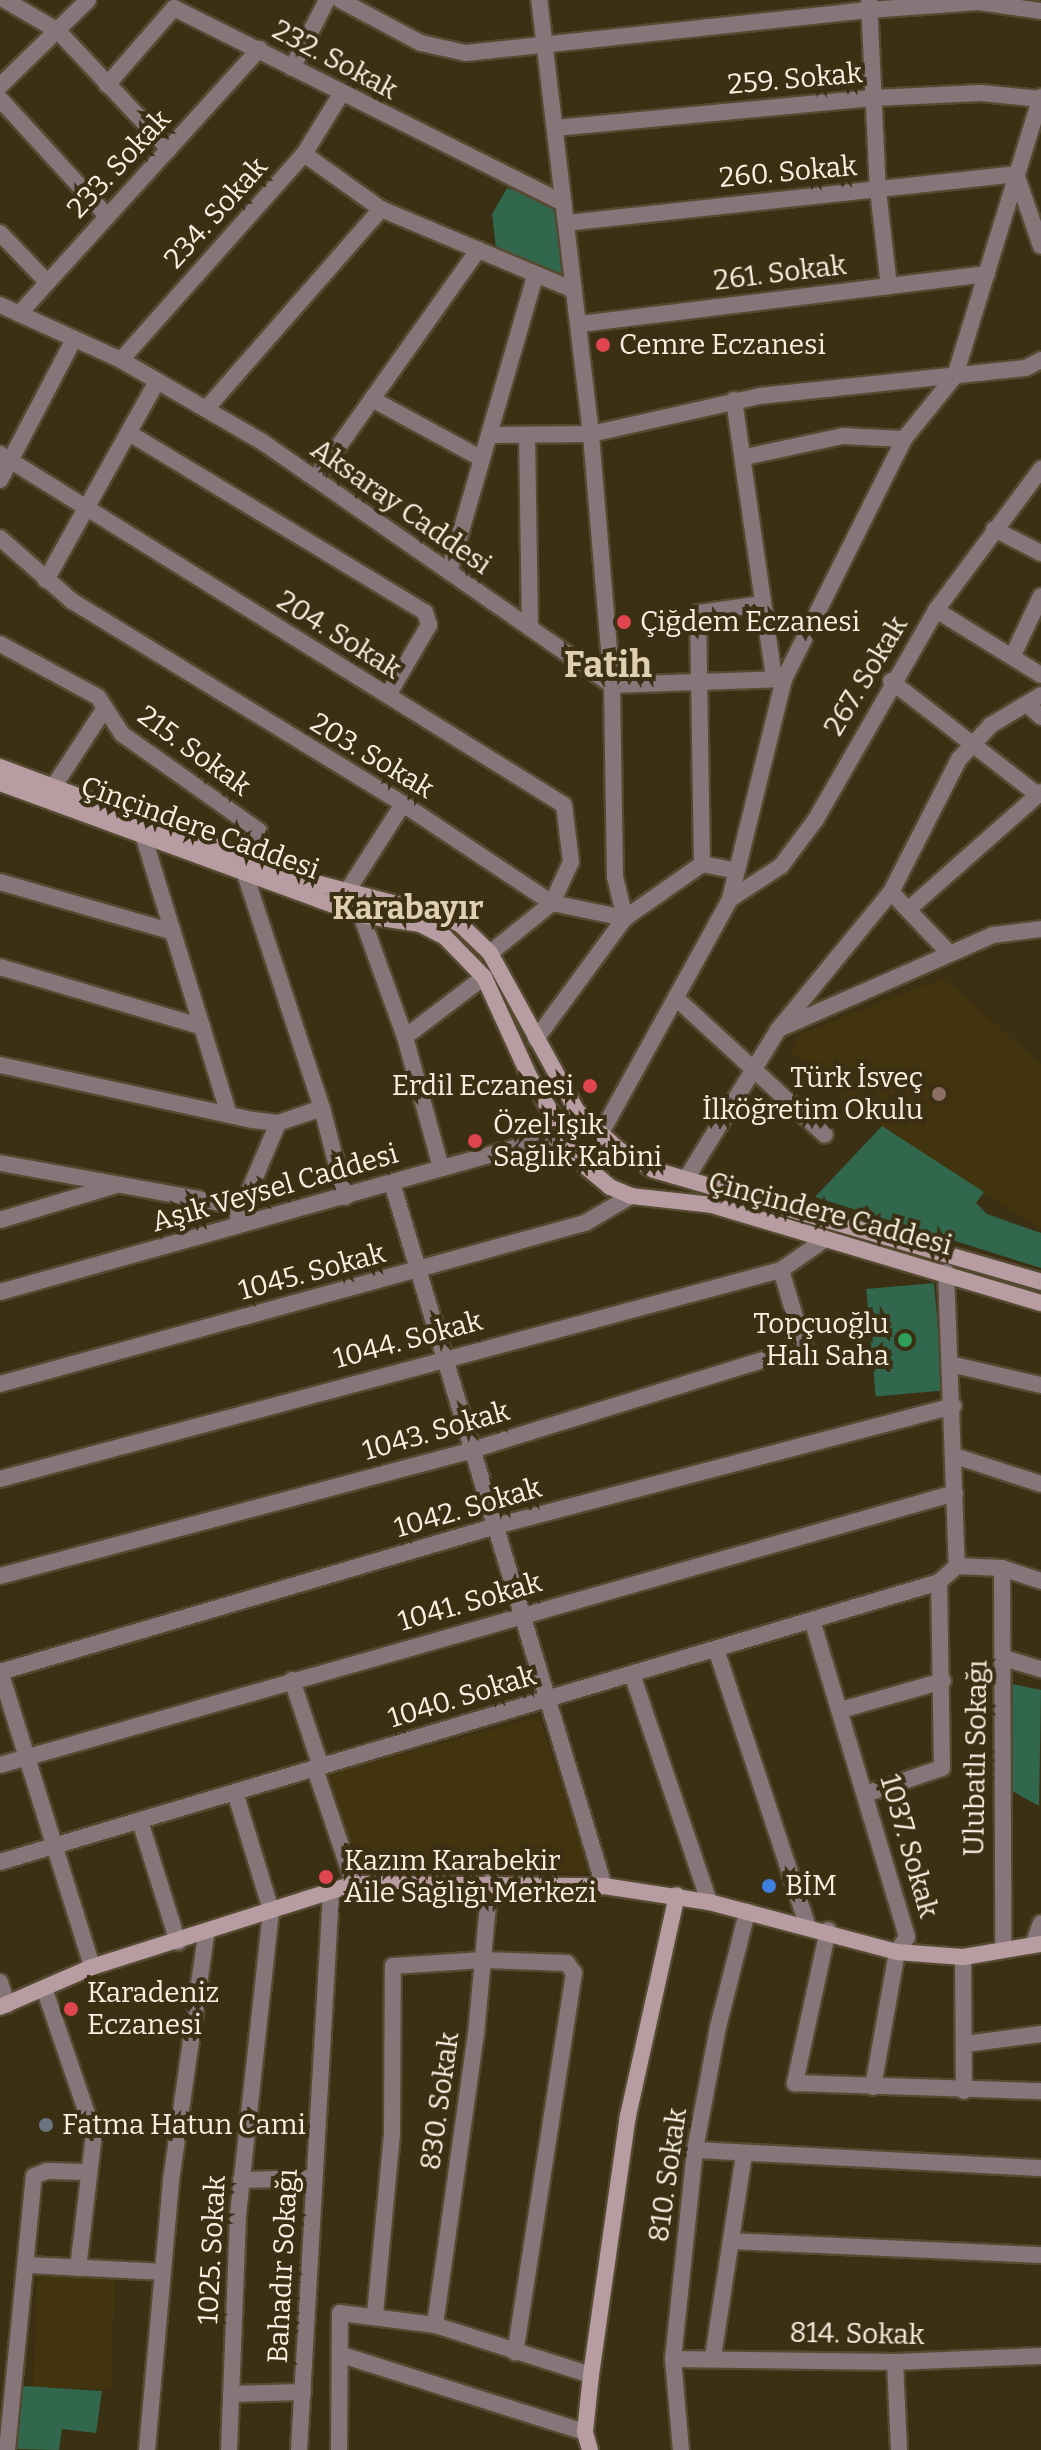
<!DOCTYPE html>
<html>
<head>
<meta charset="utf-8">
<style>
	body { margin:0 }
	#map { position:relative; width:1041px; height:2450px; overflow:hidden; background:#3b2f14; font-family:Bitter,serif }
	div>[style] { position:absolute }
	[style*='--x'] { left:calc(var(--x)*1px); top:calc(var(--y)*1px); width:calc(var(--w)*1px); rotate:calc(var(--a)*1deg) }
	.built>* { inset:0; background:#433410; transform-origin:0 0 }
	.green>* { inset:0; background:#31674c; transform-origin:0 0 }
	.roads { filter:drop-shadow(2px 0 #554a31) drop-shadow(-2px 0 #554a31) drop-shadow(0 2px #554a31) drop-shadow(0 -2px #554a31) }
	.street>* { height:16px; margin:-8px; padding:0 8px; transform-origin:8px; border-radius:8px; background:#867679 }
	.secondary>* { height:16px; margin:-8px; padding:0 8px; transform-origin:8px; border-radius:8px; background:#b79da1 }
	.dots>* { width:22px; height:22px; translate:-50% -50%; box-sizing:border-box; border:4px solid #3b2f14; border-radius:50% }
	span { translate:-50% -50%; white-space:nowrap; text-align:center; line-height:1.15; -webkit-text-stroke:8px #3b2f14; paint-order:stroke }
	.street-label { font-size:28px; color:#f8f1e1 }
	.poi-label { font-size:28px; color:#f8f1e1 }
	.left { translate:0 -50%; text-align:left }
	.right { translate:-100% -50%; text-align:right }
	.quarter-label { font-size:32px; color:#dfd0b1; font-weight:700 }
	.district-label { font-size:36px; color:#dfd0b1; font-weight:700 }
</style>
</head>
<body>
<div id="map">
	<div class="built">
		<div style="clip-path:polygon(943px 978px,1041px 1064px,1041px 1230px,852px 1108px,791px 1052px,800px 1034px)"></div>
		<div style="clip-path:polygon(539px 1717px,591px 1873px,361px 1874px,327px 1774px)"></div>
		<div style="left:37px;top:2273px;width:78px;height:114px;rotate:2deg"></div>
	</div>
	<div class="green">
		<div style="clip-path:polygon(507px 188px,558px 207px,565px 275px,496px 248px,492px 214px)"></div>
		<div style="clip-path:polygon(882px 1126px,984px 1192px,976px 1203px,987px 1214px,1041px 1233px,1041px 1268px,815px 1197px)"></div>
		<div style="left:934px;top:1283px;width:108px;height:68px;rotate:85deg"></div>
		<div style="clip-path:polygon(1012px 1684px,1041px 1690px,1039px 1806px,1012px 1791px)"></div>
		<div style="clip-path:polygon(23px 2386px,102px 2391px,96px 2433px,62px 2429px,59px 2450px,13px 2449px)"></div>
	</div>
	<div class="roads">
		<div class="street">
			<div style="--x:5;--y:0;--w:61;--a:30.3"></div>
			<div style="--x:58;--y:31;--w:162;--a:46.8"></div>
			<div style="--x:340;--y:0;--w:92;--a:28"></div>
			<div style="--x:421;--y:43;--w:46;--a:12.5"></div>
			<div style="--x:466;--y:53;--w:405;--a:-6.1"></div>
			<div style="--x:869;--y:10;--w:110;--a:-4.2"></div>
			<div style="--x:979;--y:2;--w:63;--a:8.3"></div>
			<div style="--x:869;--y:1;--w:189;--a:87.3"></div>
			<div style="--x:878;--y:190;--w:97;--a:83.5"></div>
			<div style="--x:292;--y:68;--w:76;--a:-62.8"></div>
			<div style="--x:107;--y:85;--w:102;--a:-49"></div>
			<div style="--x:174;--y:8;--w:436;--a:26.6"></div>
			<div style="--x:0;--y:86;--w:123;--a:-44.3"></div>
			<div style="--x:0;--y:99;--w:157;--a:47.6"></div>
			<div style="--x:555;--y:128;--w:319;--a:-5.4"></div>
			<div style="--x:873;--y:98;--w:108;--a:-2.7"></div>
			<div style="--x:981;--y:93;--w:60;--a:5.7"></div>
			<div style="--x:304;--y:154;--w:95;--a:35.5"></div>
			<div style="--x:381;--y:209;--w:209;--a:22.8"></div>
			<div style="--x:566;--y:223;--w:453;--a:-6.2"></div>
			<div style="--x:1016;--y:174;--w:76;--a:70.9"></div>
			<div style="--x:0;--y:233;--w:68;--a:46.2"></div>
			<div style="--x:0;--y:305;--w:133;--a:24.4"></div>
			<div style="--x:121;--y:360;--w:162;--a:30.1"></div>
			<div style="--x:261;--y:441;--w:427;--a:34.8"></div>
			<div style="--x:612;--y:685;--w:172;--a:-2"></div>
			<div style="--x:19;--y:314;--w:358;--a:-47.8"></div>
			<div style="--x:580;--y:324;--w:410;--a:-7"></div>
			<div style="--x:121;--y:360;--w:276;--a:-48.4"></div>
			<div style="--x:304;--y:154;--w:70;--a:-58.3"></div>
			<div style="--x:372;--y:399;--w:125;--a:28.6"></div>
			<div style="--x:734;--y:400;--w:281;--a:81.8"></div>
			<div style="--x:206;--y:409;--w:266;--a:-48.8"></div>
			<div style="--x:129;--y:433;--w:346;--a:31.2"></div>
			<div style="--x:425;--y:612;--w:14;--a:73"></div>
			<div style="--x:429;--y:625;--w:81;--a:120.4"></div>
			<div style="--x:489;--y:435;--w:102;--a:-0.6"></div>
			<div style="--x:591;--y:434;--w:172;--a:-12.7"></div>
			<div style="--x:759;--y:396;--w:268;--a:-6"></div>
			<div style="--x:1026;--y:368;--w:17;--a:-28"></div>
			<div style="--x:527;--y:435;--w:193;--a:89.1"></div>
			<div style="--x:0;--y:454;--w:664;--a:31.9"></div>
			<div style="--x:564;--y:805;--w:57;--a:83"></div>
			<div style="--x:571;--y:862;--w:45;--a:114.9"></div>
			<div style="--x:552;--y:903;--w:80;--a:141.1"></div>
			<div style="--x:745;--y:457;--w:100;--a:-12.1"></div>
			<div style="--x:843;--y:436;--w:61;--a:2.8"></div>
			<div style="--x:316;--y:478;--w:280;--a:-54.6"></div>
			<div style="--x:0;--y:480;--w:159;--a:-62.3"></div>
			<div style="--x:994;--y:529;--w:53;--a:27.1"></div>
			<div style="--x:0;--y:538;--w:96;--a:41.2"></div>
			<div style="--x:72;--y:601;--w:388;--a:31.5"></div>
			<div style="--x:403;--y:804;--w:179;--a:33.6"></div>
			<div style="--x:552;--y:903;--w:75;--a:11.6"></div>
			<div style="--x:625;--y:918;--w:94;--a:-35"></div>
			<div style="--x:702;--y:864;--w:33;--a:11"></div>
			<div style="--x:450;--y:569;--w:304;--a:-73.8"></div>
			<div style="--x:46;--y:580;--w:228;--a:-60.8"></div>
			<div style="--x:936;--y:610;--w:123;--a:31.8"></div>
			<div style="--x:0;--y:644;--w:111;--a:28.4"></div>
			<div style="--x:98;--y:697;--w:44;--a:57"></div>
			<div style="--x:122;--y:734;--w:168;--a:35.3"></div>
			<div style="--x:259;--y:831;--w:28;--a:98"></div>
			<div style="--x:1013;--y:655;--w:65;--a:-64.6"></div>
			<div style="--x:891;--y:681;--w:186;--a:37.8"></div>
			<div style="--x:1027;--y:704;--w:19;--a:43"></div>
			<div style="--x:54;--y:786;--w:93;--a:-56.8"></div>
			<div style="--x:143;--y:835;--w:293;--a:72.9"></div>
			<div style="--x:702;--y:864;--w:251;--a:-90.9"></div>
			<div style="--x:698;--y:613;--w:64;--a:-8.1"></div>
			<div style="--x:244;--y:871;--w:250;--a:71.8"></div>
			<div style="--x:322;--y:1108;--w:92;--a:75.5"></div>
			<div style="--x:0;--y:882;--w:180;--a:16.1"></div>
			<div style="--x:891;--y:892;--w:84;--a:46.4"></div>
			<div style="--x:346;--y:893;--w:106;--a:-57.4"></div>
			<div style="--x:730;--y:899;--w:61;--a:-32.9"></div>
			<div style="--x:781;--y:866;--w:59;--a:-53.3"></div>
			<div style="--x:816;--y:819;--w:241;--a:-60.1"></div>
			<div style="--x:936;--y:610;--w:176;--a:-53.3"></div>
			<div style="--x:910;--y:908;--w:175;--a:-41.5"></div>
			<div style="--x:361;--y:915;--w:130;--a:70.2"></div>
			<div style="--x:405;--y:1037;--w:136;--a:74.6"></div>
			<div style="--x:0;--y:967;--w:211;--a:16.5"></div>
			<div style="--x:676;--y:998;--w:202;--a:42.6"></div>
			<div style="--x:779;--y:1029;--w:234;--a:-23.7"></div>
			<div style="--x:993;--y:935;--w:48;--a:-7.1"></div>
			<div style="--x:405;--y:1037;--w:99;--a:-37.2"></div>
			<div style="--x:536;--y:1039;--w:150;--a:-53.7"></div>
			<div style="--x:625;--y:918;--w:42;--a:-103.7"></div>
			<div style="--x:615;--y:877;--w:192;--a:-90.9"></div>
			<div style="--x:612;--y:685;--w:252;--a:-94.8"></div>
			<div style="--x:591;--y:434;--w:437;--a:-96.8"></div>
			<div style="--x:0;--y:1065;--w:259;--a:12.3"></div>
			<div style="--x:253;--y:1120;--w:25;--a:7"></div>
			<div style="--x:278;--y:1123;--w:46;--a:-18.8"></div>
			<div style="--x:601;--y:1133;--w:267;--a:-61.1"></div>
			<div style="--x:730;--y:899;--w:227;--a:-76.2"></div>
			<div style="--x:784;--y:679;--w:268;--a:-63.4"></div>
			<div style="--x:904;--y:439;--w:81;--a:-51"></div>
			<div style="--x:955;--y:376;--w:292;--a:-72.9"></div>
			<div style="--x:0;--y:1163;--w:246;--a:10.3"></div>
			<div style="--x:686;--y:1179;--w:175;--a:-58.3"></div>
			<div style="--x:778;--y:1030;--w:178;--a:-50.7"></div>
			<div style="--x:891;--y:892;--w:149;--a:-62.9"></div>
			<div style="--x:959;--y:759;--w:47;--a:-46.7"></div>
			<div style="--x:991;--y:725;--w:58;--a:-31"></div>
			<div style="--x:392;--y:1183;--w:734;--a:73.22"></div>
			<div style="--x:238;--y:1217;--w:102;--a:-66.9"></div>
			<div style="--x:0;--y:1220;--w:122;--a:-16.7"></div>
			<div style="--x:946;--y:1272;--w:294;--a:87.9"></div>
			<div style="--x:0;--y:1292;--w:586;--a:-15.65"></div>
			<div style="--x:950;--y:1364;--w:93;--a:13"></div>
			<div style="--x:0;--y:1384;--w:607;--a:-15.39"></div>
			<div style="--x:585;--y:1223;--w:53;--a:-30.4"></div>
			<div style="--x:955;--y:1456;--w:90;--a:18"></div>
			<div style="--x:0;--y:1479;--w:808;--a:-14.98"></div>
			<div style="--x:781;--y:1270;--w:52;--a:-34.9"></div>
			<div style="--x:957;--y:1566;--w:45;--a:2.5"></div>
			<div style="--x:1002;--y:1568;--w:41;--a:18.4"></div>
			<div style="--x:1002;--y:1568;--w:379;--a:89.8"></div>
			<div style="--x:0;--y:1576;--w:489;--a:-14.9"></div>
			<div style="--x:472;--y:1450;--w:348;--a:-17.2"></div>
			<div style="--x:804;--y:1347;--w:80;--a:-106.6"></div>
			<div style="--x:812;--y:1620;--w:331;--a:73.3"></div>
			<div style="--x:907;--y:1937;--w:18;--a:124"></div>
			<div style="--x:897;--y:1952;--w:137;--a:100.1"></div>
			<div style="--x:716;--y:1649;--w:290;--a:71.7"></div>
			<div style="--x:1004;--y:1658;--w:39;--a:17"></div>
			<div style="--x:0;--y:1671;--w:310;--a:72.7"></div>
			<div style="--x:0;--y:1672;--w:517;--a:-16.4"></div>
			<div style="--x:496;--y:1526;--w:473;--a:-14.7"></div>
			<div style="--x:632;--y:1674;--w:241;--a:71.3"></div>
			<div style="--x:292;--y:1680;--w:92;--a:71.6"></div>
			<div style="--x:841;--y:1710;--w:106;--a:-15.9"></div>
			<div style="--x:0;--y:1765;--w:993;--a:-15.9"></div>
			<div style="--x:315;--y:1769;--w:121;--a:71.3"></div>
			<div style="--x:868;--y:1793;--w:78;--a:-18.7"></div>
			<div style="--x:942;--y:1768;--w:186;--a:-90.9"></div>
			<div style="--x:140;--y:1821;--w:127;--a:72.6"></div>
			<div style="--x:0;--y:1862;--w:980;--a:-16.6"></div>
			<div style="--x:939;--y:1582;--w:24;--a:-42"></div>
			<div style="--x:828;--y:1930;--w:157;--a:102.2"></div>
			<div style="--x:795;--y:2083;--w:246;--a:1.9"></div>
			<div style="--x:1033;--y:1945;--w:23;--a:-70"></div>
			<div style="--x:963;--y:1957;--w:134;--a:89.6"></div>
			<div style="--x:0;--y:1982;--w:24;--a:73"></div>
			<div style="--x:45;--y:1991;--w:151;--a:71.1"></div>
			<div style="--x:94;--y:2134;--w:135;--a:96.8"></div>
			<div style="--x:965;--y:2044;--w:77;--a:-7.5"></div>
			<div style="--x:695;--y:2150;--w:346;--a:3"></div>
			<div style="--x:241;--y:2180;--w:72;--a:-1.6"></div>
			<div style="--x:732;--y:2241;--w:309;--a:2.6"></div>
			<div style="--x:25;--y:2265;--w:137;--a:2.9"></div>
			<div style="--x:375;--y:2314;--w:181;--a:-84.6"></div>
			<div style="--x:392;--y:2134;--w:168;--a:-89.7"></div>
			<div style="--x:393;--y:1966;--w:90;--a:-3.8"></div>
			<div style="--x:483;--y:1960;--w:84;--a:2"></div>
			<div style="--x:567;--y:1963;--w:12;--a:55"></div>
			<div style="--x:574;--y:1973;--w:384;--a:98.8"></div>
			<div style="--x:435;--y:2325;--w:294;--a:-82"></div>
			<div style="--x:476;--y:2034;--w:153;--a:-84.7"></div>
			<div style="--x:342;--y:2355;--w:255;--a:17.6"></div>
			<div style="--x:713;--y:2357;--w:205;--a:-81.3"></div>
			<div style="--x:673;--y:2359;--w:222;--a:0.8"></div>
			<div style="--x:895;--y:2362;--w:146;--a:-2.4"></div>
			<div style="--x:895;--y:2362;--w:88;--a:87.4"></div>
			<div style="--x:231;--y:2394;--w:72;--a:-1.6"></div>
			<div style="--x:7;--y:2450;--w:275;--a:-84.4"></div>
			<div style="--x:34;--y:2176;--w:14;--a:-21"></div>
			<div style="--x:47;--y:2171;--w:40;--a:1.4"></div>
			<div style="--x:147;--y:2450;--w:270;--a:-84.9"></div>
			<div style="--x:171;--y:2181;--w:249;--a:-81.9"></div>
			<div style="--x:229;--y:2450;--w:235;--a:-87.8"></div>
			<div style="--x:238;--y:2215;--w:307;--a:-83.8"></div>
			<div style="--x:271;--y:1910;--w:123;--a:-107"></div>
			<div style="--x:299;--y:2450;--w:558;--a:-86.71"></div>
			<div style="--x:339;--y:2450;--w:137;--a:-89.6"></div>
			<div style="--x:340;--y:2313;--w:96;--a:7.2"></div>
			<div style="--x:435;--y:2325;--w:164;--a:17.8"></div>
			<div style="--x:681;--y:2450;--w:91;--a:-95"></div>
			<div style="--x:673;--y:2359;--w:210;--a:-84"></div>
			<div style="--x:695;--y:2150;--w:125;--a:-79.4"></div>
			<div style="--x:718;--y:2027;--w:119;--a:-75.8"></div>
		</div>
		<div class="secondary">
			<div style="--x:0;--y:767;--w:321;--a:20.4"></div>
			<div style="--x:301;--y:879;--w:150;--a:14.7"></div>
			<div style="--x:446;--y:917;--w:17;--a:28"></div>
			<div style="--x:461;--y:925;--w:40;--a:44"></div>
			<div style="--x:490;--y:953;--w:180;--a:61.2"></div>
			<div style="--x:577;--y:1111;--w:57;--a:42.9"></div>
			<div style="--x:619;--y:1150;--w:40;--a:29.7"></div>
			<div style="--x:654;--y:1170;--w:403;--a:16.1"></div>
			<div style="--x:0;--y:783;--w:384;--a:20.1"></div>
			<div style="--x:361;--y:915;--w:60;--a:8.7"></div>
			<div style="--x:420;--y:924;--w:27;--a:27"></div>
			<div style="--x:444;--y:936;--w:57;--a:45.7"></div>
			<div style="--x:484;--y:977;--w:111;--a:65.5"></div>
			<div style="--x:530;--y:1078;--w:104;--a:58"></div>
			<div style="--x:585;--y:1166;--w:33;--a:40"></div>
			<div style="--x:610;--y:1187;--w:23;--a:23"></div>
			<div style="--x:631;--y:1196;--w:81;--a:6.3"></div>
			<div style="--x:712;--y:1205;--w:343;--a:16.6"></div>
			<div style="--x:0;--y:2007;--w:100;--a:-23.5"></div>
			<div style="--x:92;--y:1967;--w:275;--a:-17.6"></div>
			<div style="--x:354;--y:1884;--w:250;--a:0.5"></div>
			<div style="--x:604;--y:1886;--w:106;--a:8.7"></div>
			<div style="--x:709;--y:1902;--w:195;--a:14.9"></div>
			<div style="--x:897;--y:1952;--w:66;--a:4.3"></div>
			<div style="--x:963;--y:1957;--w:79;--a:-9.5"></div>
			<div style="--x:590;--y:2450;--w:19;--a:-106"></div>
			<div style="--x:585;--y:2432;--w:57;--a:-84"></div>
			<div style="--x:591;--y:2375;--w:262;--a:-81.9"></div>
			<div style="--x:628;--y:2116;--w:226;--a:-77.5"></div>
		</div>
	</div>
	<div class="dots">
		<div style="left:603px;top:345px;background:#e0444e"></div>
		<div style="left:624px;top:622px;background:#e0444e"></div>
		<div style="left:590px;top:1086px;background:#e0444e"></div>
		<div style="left:939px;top:1094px;background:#8d6e63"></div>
		<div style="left:475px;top:1141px;background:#e0444e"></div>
		<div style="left:905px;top:1340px;background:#2e9e5b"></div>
		<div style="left:326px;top:1877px;background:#e0444e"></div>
		<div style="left:769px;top:1886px;background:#3f7fe0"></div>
		<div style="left:71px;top:2009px;background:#e0444e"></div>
		<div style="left:46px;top:2125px;background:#6b7280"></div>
	</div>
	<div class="street-label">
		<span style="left:335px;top:60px;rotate:28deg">232. Sokak</span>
		<span style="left:795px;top:79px;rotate:-5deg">259. Sokak</span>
		<span style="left:119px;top:164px;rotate:-47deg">233. Sokak</span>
		<span style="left:788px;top:172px;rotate:-5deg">260. Sokak</span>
		<span style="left:216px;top:213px;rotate:-48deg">234. Sokak</span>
		<span style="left:780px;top:273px;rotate:-7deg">261. Sokak</span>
		<span style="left:401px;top:507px;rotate:35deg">Aksaray Caddesi</span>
		<span style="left:339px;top:635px;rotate:32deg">204. Sokak</span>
		<span style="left:866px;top:676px;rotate:-59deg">267. Sokak</span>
		<span style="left:194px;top:751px;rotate:36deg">215. Sokak</span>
		<span style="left:372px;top:756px;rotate:31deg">203. Sokak</span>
		<span style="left:200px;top:828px;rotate:20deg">Çinçindere Caddesi</span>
		<span style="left:275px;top:1188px;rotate:-16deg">Aşık Veysel Caddesi</span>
		<span style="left:830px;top:1214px;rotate:15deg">Çinçindere Caddesi</span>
		<span style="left:312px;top:1272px;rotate:-15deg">1045. Sokak</span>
		<span style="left:408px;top:1340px;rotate:-15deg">1044. Sokak</span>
		<span style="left:436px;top:1431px;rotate:-16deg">1043. Sokak</span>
		<span style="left:468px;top:1508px;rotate:-16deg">1042. Sokak</span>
		<span style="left:470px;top:1602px;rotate:-16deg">1041. Sokak</span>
		<span style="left:462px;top:1697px;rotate:-17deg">1040. Sokak</span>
		<span style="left:976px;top:1758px;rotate:-89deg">Ulubatlı Sokağı</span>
		<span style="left:909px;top:1846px;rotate:74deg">1037. Sokak</span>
		<span style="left:440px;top:2101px;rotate:-82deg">830. Sokak</span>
		<span style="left:668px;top:2175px;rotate:-82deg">810. Sokak</span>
		<span style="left:212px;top:2250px;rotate:-87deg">1025. Sokak</span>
		<span style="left:283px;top:2266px;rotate:-87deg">Bahadır Sokağı</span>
		<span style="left:857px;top:2334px;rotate:1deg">814. Sokak</span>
	</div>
	<div class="poi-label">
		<span class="left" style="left:619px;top:345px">Cemre Eczanesi</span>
		<span class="left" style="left:640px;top:622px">Çiğdem Eczanesi</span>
		<span class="right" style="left:923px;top:1094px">Türk İsveç<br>İlköğretim Okulu</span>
		<span class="right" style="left:574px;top:1086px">Erdil Eczanesi</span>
		<span class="left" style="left:493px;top:1141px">Özel Işık<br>Sağlık Kabini</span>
		<span class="right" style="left:889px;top:1340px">Topçuoğlu<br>Halı Saha</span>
		<span class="left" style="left:344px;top:1877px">Kazım Karabekir<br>Aile Sağlığı Merkezi</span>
		<span class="left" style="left:785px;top:1886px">BİM</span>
		<span class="left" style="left:87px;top:2009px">Karadeniz<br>Eczanesi</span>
		<span class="left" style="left:62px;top:2125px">Fatma Hatun Cami</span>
	</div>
	<div class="quarter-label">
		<span style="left:408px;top:908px">Karabayır</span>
	</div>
	<div class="district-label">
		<span style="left:608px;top:666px">Fatih</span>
	</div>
</div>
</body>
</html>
